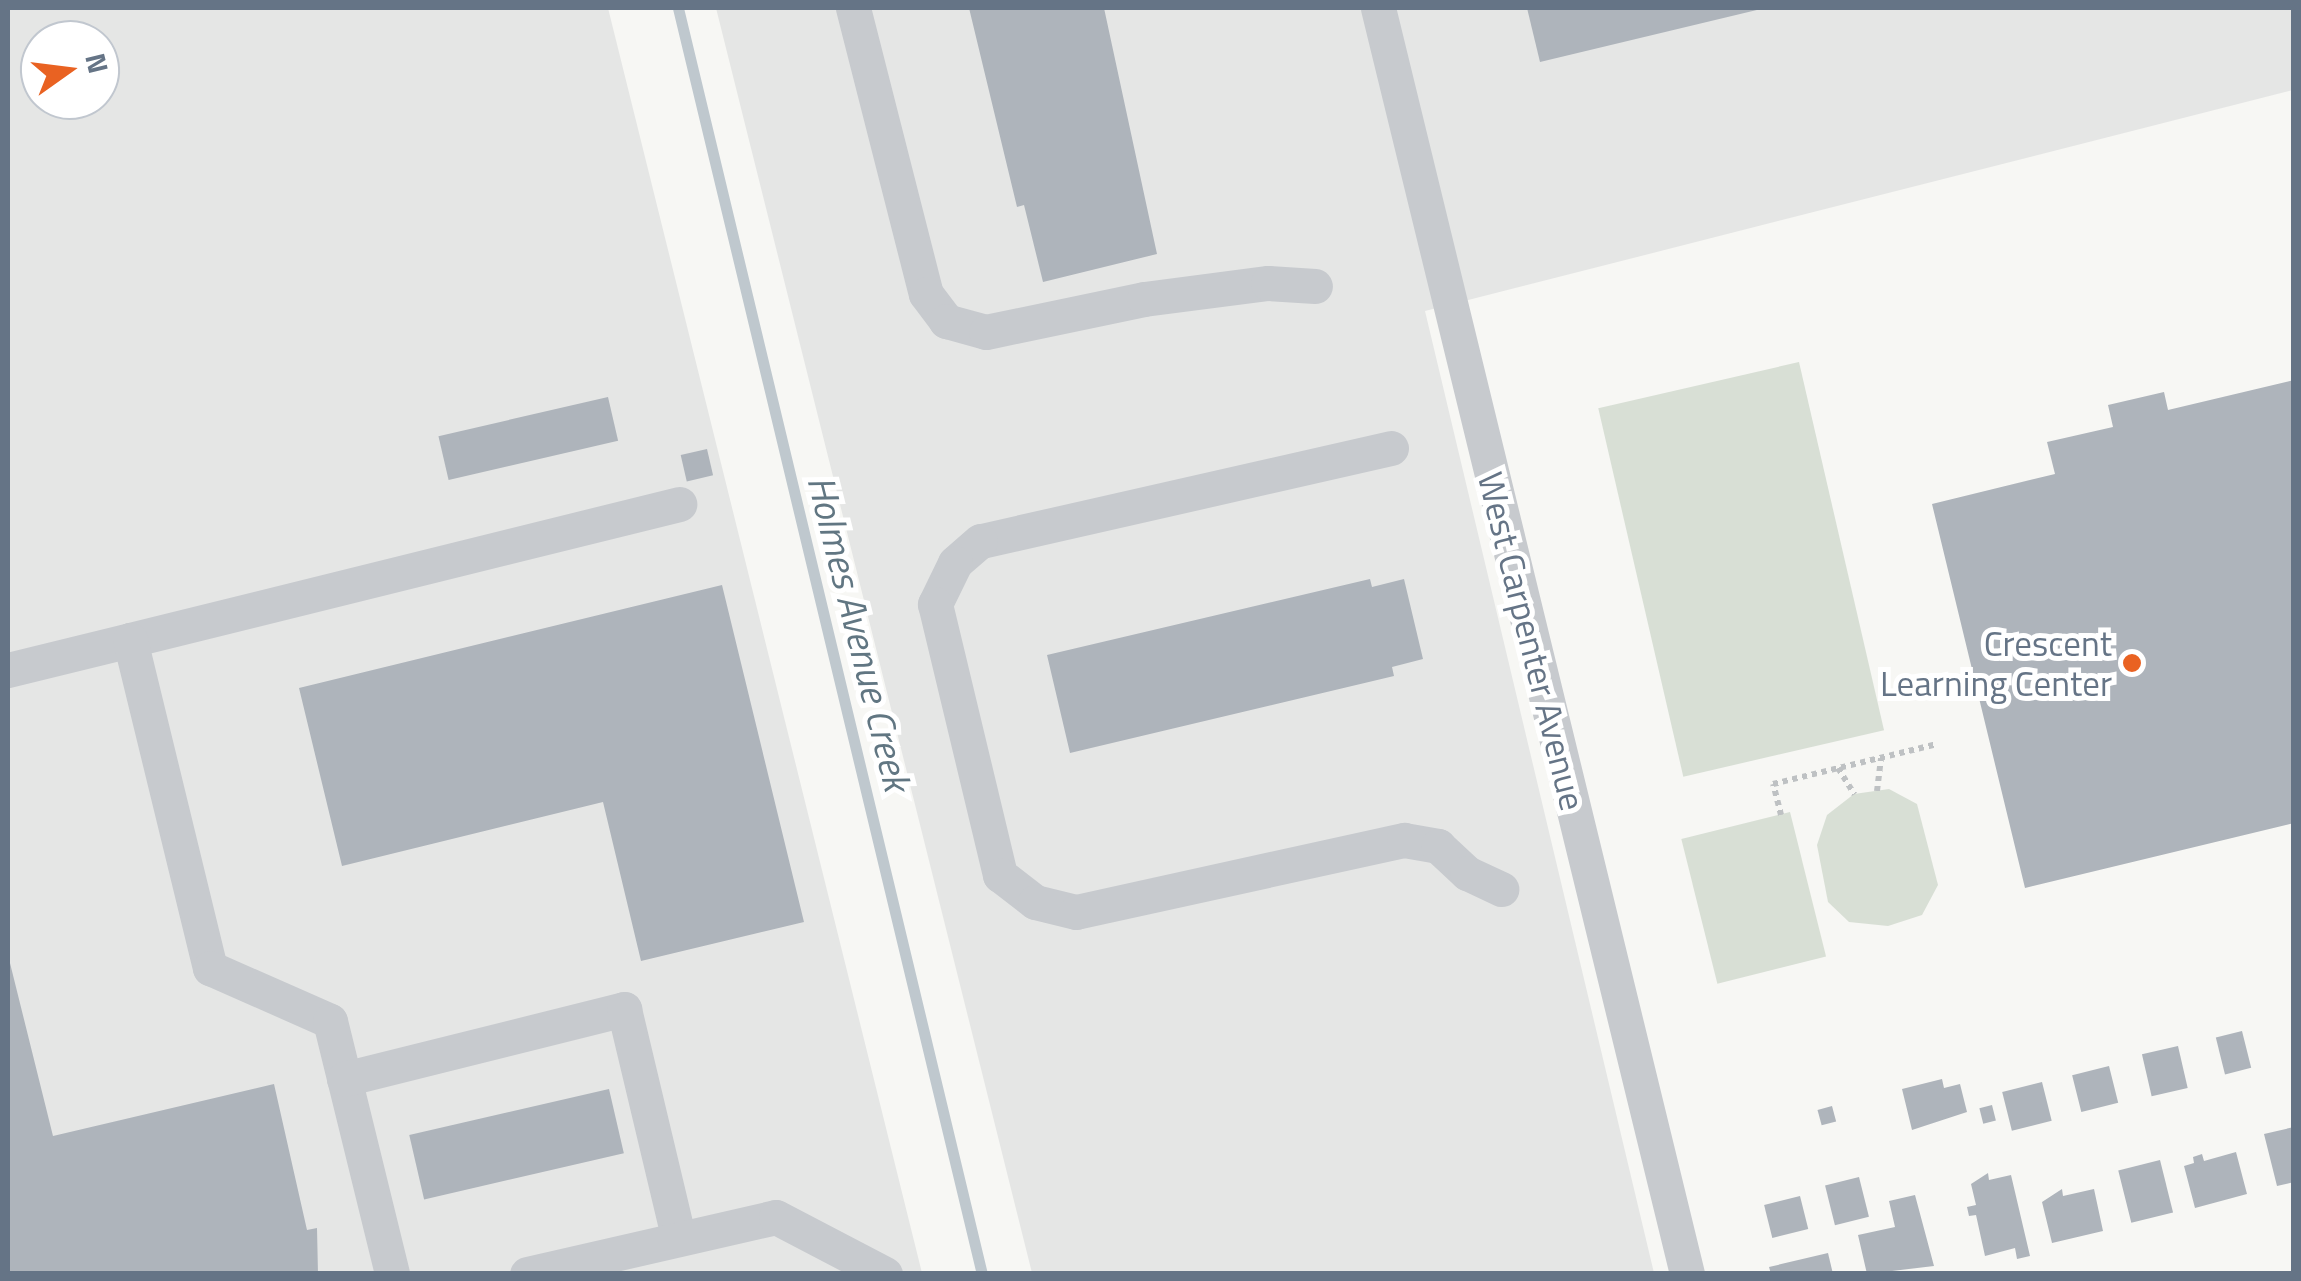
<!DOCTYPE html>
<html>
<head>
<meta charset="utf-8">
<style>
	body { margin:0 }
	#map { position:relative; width:2301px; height:1281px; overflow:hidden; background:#f7f7f4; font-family:"Titillium Web",sans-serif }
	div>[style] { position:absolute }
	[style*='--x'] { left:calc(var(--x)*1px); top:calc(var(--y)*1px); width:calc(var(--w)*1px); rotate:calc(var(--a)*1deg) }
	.built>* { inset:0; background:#e5e6e5 }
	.green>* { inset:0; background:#d8dfd5; transform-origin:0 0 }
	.stream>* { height:11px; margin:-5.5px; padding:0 5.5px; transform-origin:5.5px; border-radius:5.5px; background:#bfc8ce }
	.building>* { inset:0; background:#aeb4bb; transform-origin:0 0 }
	.path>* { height:6px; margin-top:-3px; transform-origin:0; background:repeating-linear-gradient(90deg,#bec1c3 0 5px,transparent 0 10px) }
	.minor>* { height:35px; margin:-17.5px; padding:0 17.5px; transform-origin:17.5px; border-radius:17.5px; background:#c7cace }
	.dots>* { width:28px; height:28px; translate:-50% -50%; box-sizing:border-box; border:5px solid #fff; border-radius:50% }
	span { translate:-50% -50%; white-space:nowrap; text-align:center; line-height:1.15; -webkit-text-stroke:10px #fff; paint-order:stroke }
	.street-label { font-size:35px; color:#657486 }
	.poi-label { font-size:35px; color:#657486 }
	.right { translate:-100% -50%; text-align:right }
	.water-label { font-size:38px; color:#617682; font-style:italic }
	.frame { position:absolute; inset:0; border:10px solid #657486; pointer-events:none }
	.north { position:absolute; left:20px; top:20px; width:100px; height:100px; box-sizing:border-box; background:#fff; border:2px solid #c1c7cf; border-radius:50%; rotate:76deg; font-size:28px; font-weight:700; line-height:40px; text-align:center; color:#657486 }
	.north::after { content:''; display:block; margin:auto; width:35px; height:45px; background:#e96222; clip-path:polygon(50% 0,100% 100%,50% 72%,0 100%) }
</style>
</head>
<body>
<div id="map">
	<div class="built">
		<div style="clip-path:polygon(evenodd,8px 8px,608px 8px,922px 1273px,8px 1273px,8px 8px,40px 40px,100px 40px,100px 100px,40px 100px,40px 40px)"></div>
		<div style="clip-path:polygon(716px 8px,2293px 8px,2293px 90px,1425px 311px,1654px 1273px,1032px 1273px)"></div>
	</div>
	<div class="green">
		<div style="left:1799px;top:362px;width:378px;height:206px;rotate:77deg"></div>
		<div style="clip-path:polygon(1889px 789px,1917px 804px,1938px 885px,1922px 915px,1888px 926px,1849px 922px,1828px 902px,1817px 845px,1827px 815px,1854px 794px)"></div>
		<div style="left:1790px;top:812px;width:149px;height:112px;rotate:76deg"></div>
	</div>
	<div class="stream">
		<div style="--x:678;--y:8;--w:1302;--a:76.5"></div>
	</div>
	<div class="building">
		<div style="clip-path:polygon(969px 8px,1104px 8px,1157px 254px,1043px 282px,1024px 205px,1017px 207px)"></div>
		<div style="clip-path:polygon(1527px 8px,1761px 8px,1761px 9px,1540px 62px)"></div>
		<div style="clip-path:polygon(2294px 380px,2294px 823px,2025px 888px,1932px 504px,2055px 474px,2047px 442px,2113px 427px,2108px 405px,2164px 392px,2168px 410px)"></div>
		<div style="left:608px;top:397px;width:45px;height:174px;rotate:77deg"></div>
		<div style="left:707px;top:449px;width:27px;height:27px;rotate:77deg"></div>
		<div style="clip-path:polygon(1370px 579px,1372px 587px,1404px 579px,1423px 659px,1392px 667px,1394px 676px,1070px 753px,1047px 655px)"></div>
		<div style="clip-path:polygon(722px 585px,804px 922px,641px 961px,603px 802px,342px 866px,299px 688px)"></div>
		<div style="clip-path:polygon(8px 955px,53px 1136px,274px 1084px,307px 1230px,317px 1228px,318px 1274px,8px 1274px)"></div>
		<div style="left:2242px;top:1031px;width:38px;height:27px;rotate:76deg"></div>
		<div style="left:2178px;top:1046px;width:43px;height:37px;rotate:77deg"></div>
		<div style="left:2109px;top:1066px;width:38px;height:38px;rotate:76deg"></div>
		<div style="clip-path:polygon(1942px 1079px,1944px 1088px,1960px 1084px,1967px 1112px,1912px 1130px,1902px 1089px)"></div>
		<div style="left:2042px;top:1082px;width:40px;height:41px;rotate:76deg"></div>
		<div style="left:609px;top:1089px;width:66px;height:205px;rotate:77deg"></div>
		<div style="left:1992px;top:1105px;width:16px;height:13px;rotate:76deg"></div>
		<div style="left:1832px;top:1106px;width:16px;height:15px;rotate:75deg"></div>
		<div style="clip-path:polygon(2294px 1127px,2294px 1182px,2277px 1186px,2264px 1134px)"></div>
		<div style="clip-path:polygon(2236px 1152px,2247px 1194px,2195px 1208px,2184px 1166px,2194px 1163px,2193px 1157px,2202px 1154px,2204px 1161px)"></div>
		<div style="left:2160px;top:1160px;width:54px;height:43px;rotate:76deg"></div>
		<div style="clip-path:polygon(1988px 1173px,1989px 1180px,2011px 1175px,2030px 1256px,2017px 1259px,2015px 1248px,1985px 1256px,1976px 1215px,1969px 1216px,1967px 1207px,1976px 1205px,1971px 1184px)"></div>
		<div style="left:1859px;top:1177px;width:41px;height:35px;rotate:76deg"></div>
		<div style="clip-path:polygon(2062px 1189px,2063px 1196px,2094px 1189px,2103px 1231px,2052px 1243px,2042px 1202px)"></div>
		<div style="clip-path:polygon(1915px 1195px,1934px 1266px,1867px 1274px,1858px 1235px,1895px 1227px,1889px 1201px)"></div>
		<div style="left:1800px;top:1196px;width:34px;height:37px;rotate:76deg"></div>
		<div style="clip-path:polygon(1828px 1253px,1833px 1274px,1771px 1274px,1769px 1267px)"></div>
	</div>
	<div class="path">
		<div style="--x:1838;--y:768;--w:31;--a:58"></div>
		<div style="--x:1877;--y:791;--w:33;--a:-83"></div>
		<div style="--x:1781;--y:815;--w:32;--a:-104"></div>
		<div style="--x:1773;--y:784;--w:169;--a:-13.7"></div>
	</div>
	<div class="minor">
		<div style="--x:853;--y:8;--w:295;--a:75.7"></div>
		<div style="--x:926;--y:294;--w:34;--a:53"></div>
		<div style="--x:946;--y:321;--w:41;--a:15.4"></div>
		<div style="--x:986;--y:332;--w:161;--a:-11.8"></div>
		<div style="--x:1144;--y:299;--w:125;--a:-7.4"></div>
		<div style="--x:1268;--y:283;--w:47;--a:3.7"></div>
		<div style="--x:1378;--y:8;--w:1303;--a:76.28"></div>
		<div style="--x:1391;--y:448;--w:421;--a:167.2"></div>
		<div style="--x:980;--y:541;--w:33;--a:139"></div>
		<div style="--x:955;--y:563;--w:46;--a:116"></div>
		<div style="--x:935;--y:604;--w:279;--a:76.5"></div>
		<div style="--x:1000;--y:875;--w:44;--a:37.6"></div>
		<div style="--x:1035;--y:902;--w:42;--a:13.7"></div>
		<div style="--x:1076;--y:912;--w:336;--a:-12.4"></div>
		<div style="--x:1404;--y:840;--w:35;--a:10"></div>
		<div style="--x:1438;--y:846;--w:40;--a:43"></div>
		<div style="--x:1467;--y:873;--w:38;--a:25"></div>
		<div style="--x:130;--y:640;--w:566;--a:-13.91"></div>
		<div style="--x:8;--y:670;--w:126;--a:-13.8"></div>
		<div style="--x:130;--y:640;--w:338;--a:76.3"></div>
		<div style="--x:210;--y:968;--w:131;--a:23.8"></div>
		<div style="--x:330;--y:1021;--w:260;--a:76.2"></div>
		<div style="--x:344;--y:1079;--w:289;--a:-14"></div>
		<div style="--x:624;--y:1009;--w:236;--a:76.6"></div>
		<div style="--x:527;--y:1274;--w:255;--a:-12.9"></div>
		<div style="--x:776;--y:1217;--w:123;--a:27.6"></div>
	</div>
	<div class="dots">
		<div style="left:2132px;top:663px;background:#e96222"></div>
	</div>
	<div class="street-label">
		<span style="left:1532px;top:641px;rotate:76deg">West Carpenter Avenue</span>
	</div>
	<div class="poi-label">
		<span class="right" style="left:2112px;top:663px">Crescent<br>Learning Center</span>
	</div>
	<div class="water-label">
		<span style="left:859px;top:633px;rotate:76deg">Holmes Avenue Creek</span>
	</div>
	<div class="frame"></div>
	<div class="north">N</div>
</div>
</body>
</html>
